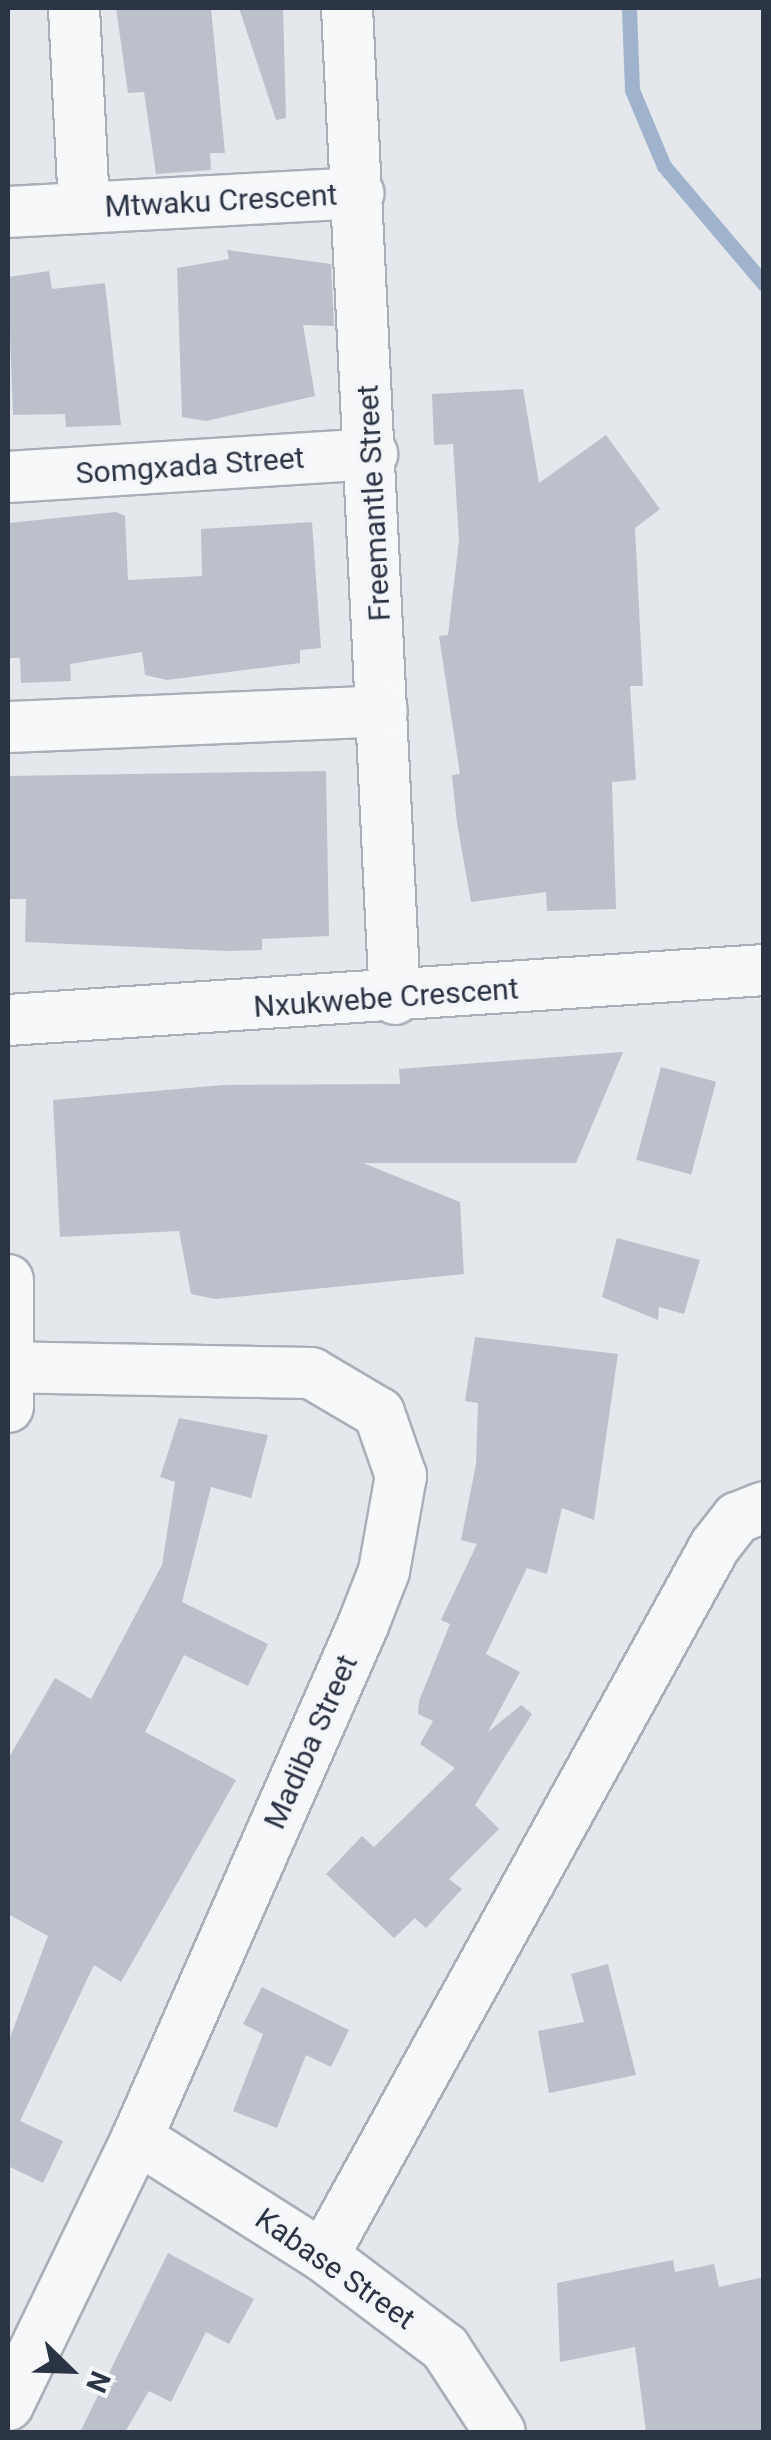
<!DOCTYPE html>
<html>
<head>
<meta charset="utf-8">
<style>
	body { margin:0 }
	#map { position:relative; width:771px; height:2440px; overflow:hidden; background:#e4e7ec; font-family:Roboto,sans-serif }
	div>[style] { position:absolute }
	[style*='--x'] { left:calc(var(--x)*1px); top:calc(var(--y)*1px); width:calc(var(--w)*1px); rotate:calc(var(--a)*1deg) }
	.stream>* { height:15px; margin:-7.5px; padding:0 7.5px; transform-origin:7.5px; border-radius:7.5px; background:#9fb4cc }
	.building>* { inset:0; background:#bbc0ca; transform-origin:0 0 }
	.roads { filter:drop-shadow(2px 0 #a9aeb7) drop-shadow(-2px 0 #a9aeb7) drop-shadow(0 2px #a9aeb7) drop-shadow(0 -2px #a9aeb7) }
	.street>* { height:50px; margin:-25px; padding:0 25px; transform-origin:25px; border-radius:25px; background:#f7f8fa }
	span { translate:-50% -50%; white-space:nowrap; text-align:center; line-height:1.15; -webkit-text-stroke:8px #f4f6f9; paint-order:stroke }
	.street-label { font-size:30px; color:#2b3445 }
	.frame { position:absolute; inset:0; border:10px solid #2b3445; pointer-events:none }
	.north { position:absolute; left:20px; top:2320px; width:100px; height:100px; -webkit-text-stroke:8px #f4f6f9; paint-order:stroke; rotate:113deg; font-size:28px; font-weight:700; line-height:40px; text-align:center; color:#2b3445 }
	.north::after { content:''; display:block; margin:auto; width:35px; height:45px; background:#2b3445; clip-path:polygon(50% 0,100% 100%,50% 72%,0 100%) }
</style>
</head>
<body>
<div id="map">
	<div class="stream">
		<div style="--x:629;--y:8;--w:82;--a:87.9"></div>
		<div style="--x:632;--y:90;--w:82;--a:67.2"></div>
		<div style="--x:664;--y:166;--w:155;--a:49.7"></div>
	</div>
	<div class="building">
		<div style="clip-path:polygon(116px 8px,211px 8px,225px 153px,210px 153px,211px 170px,156px 174px,144px 92px,128px 93px)"></div>
		<div style="clip-path:polygon(239px 8px,283px 8px,286px 118px,276px 120px)"></div>
		<div style="clip-path:polygon(227px 250px,331px 264px,334px 326px,303px 325px,315px 396px,206px 421px,182px 417px,177px 268px,229px 259px)"></div>
		<div style="clip-path:polygon(49px 271px,52px 289px,105px 283px,121px 425px,66px 427px,65px 414px,13px 415px,8px 277px)"></div>
		<div style="clip-path:polygon(523px 389px,539px 483px,606px 435px,660px 509px,635px 528px,643px 686px,630px 686px,636px 780px,612px 782px,616px 909px,547px 911px,546px 892px,471px 902px,457px 823px,452px 775px,460px 774px,439px 636px,448px 635px,459px 540px,453px 444px,434px 445px,432px 394px)"></div>
		<div style="clip-path:polygon(116px 512px,125px 516px,128px 580px,202px 576px,201px 529px,312px 522px,321px 648px,300px 650px,300px 663px,167px 680px,145px 675px,142px 652px,70px 664px,71px 681px,21px 683px,20px 658px,8px 658px,8px 523px)"></div>
		<div style="clip-path:polygon(326px 771px,329px 936px,262px 939px,262px 950px,228px 951px,25px 942px,26px 899px,8px 899px,8px 776px)"></div>
		<div style="clip-path:polygon(623px 1052px,576px 1163px,363px 1163px,460px 1202px,464px 1274px,215px 1299px,191px 1294px,179px 1231px,60px 1237px,53px 1100px,223px 1085px,400px 1084px,399px 1069px)"></div>
		<div style="left:661px;top:1067px;width:57px;height:96px;rotate:15deg"></div>
		<div style="clip-path:polygon(617px 1238px,700px 1260px,684px 1314px,659px 1307px,658px 1320px,602px 1297px)"></div>
		<div style="clip-path:polygon(475px 1337px,618px 1354px,594px 1520px,562px 1508px,547px 1574px,527px 1568px,486px 1654px,520px 1672px,488px 1732px,521px 1705px,532px 1714px,475px 1805px,499px 1829px,449px 1879px,462px 1889px,426px 1928px,415px 1918px,394px 1938px,326px 1874px,362px 1836px,374px 1847px,455px 1768px,420px 1744px,433px 1721px,418px 1714px,419px 1701px,450px 1624px,441px 1620px,477px 1544px,461px 1540px,476px 1464px,478px 1403px,465px 1401px)"></div>
		<div style="clip-path:polygon(179px 1418px,268px 1435px,251px 1498px,211px 1487px,182px 1602px,268px 1644px,248px 1686px,184px 1655px,145px 1732px,236px 1780px,121px 1982px,94px 1965px,20px 2121px,63px 2141px,43px 2183px,8px 2166px,8px 2043px,48px 1936px,8px 1914px,8px 1759px,55px 1678px,91px 1699px,162px 1565px,175px 1482px,160px 1477px)"></div>
		<div style="clip-path:polygon(608px 1964px,636px 2075px,549px 2093px,538px 2031px,584px 2022px,571px 1974px)"></div>
		<div style="clip-path:polygon(262px 1987px,349px 2030px,331px 2067px,306px 2055px,277px 2128px,233px 2111px,263px 2034px,243px 2024px)"></div>
		<div style="clip-path:polygon(168px 2253px,254px 2299px,229px 2344px,206px 2332px,171px 2402px,149px 2391px,125px 2432px,80px 2432px)"></div>
		<div style="clip-path:polygon(673px 2260px,675px 2272px,714px 2264px,719px 2287px,764px 2277px,764px 2432px,646px 2432px,635px 2347px,560px 2362px,557px 2283px)"></div>
	</div>
	<div class="roads">
		<div class="street">
			<div style="--x:74;--y:8;--w:200;--a:87.1"></div>
			<div style="--x:347;--y:8;--w:992;--a:87.23"></div>
			<div style="--x:8;--y:212;--w:351;--a:-3.1"></div>
			<div style="--x:8;--y:477;--w:365;--a:-3.6"></div>
			<div style="--x:8;--y:727;--w:374;--a:-2.4"></div>
			<div style="--x:8;--y:1020;--w:758;--a:-3.78"></div>
			<div style="--x:8;--y:1280;--w:127;--a:90"></div>
			<div style="--x:137;--y:2138;--w:220;--a:32.4"></div>
			<div style="--x:323;--y:2256;--w:153;--a:37"></div>
			<div style="--x:445;--y:2348;--w:100;--a:56.8"></div>
			<div style="--x:323;--y:2256;--w:811;--a:-61.1"></div>
			<div style="--x:715;--y:1546;--w:36;--a:-52"></div>
			<div style="--x:737;--y:1518;--w:29;--a:-22"></div>
			<div style="--x:8;--y:2405;--w:297;--a:-64.2"></div>
			<div style="--x:137;--y:2138;--w:561;--a:-66.22"></div>
			<div style="--x:363;--y:1625;--w:58;--a:-68.7"></div>
			<div style="--x:384;--y:1571;--w:97;--a:-79.9"></div>
			<div style="--x:401;--y:1476;--w:67;--a:-109.2"></div>
			<div style="--x:379;--y:1413;--w:79;--a:-149.5"></div>
			<div style="--x:311;--y:1373;--w:299;--a:-178.9"></div>
		</div>
	</div>
	<div class="street-label">
		<span style="left:221px;top:201px;rotate:-3deg">Mtwaku Crescent</span>
		<span style="left:190px;top:466px;rotate:-4deg">Somgxada Street</span>
		<span style="left:374px;top:503px;rotate:-93deg">Freemantle Street</span>
		<span style="left:386px;top:998px;rotate:-4deg">Nxukwebe Crescent</span>
		<span style="left:311px;top:1742px;rotate:-66deg">Madiba Street</span>
		<span style="left:335px;top:2269px;rotate:35deg">Kabase Street</span>
	</div>
	<div class="frame"></div>
	<div class="north">N</div>
</div>
</body>
</html>
